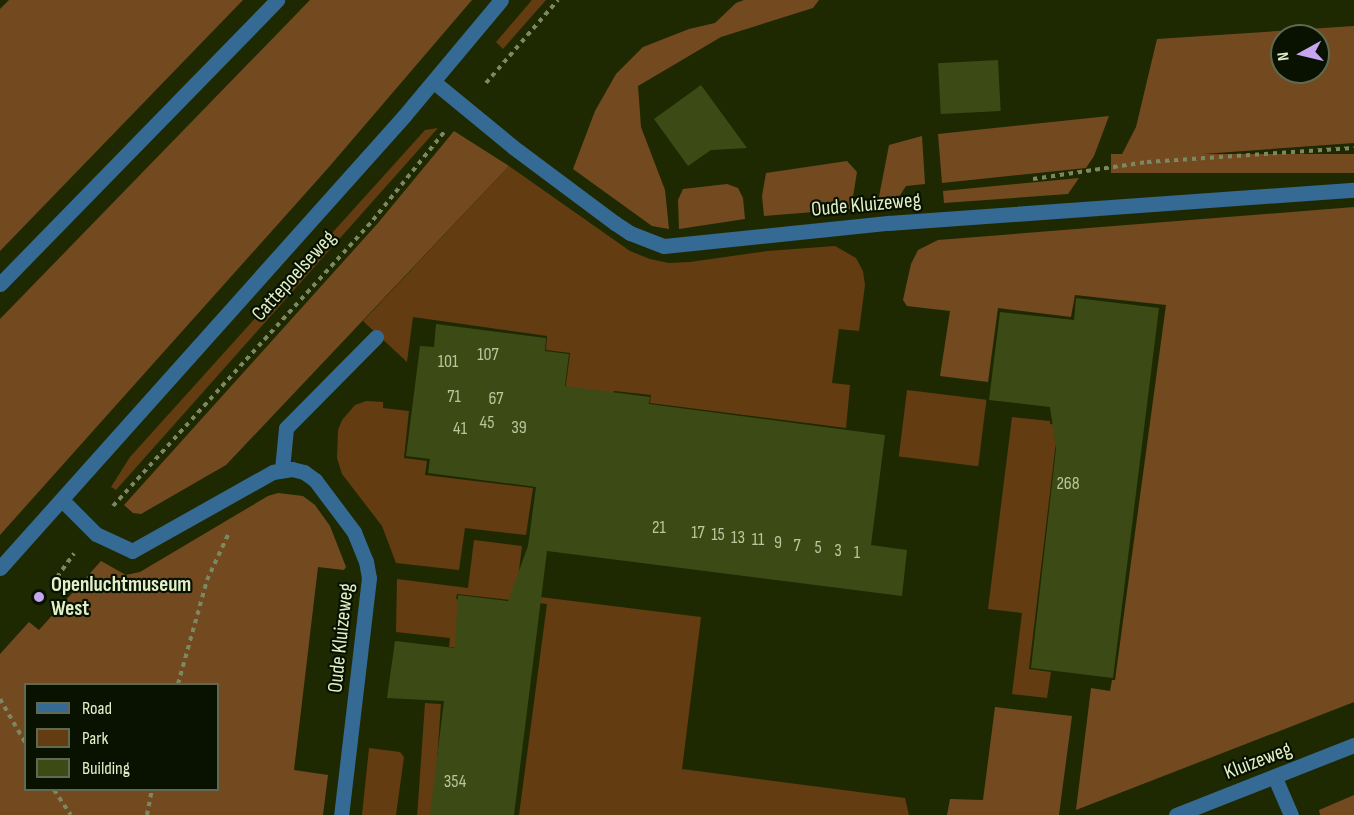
<!DOCTYPE html>
<html>
<head>
<meta charset="utf-8">
<style>
	body { margin:0 }
	#map { position:relative; width:1354px; height:815px; overflow:hidden; background:#1f2901; font-family:"Sofia Sans Condensed",sans-serif }
	div>[style] { position:absolute }
	[style*='--x'] { left:calc(var(--x)*1px); top:calc(var(--y)*1px); width:calc(var(--w)*1px); rotate:calc(var(--a)*1deg) }
	.green>* { inset:0; background:#633c12; transform-origin:0 0 }
	.forest>* { inset:0; background:#734a20; transform-origin:0 0 }
	.building>* { inset:0; background:#3c4b15; transform-origin:0 0 }
	.path>* { height:4px; margin-top:-2px; transform-origin:0; background:repeating-linear-gradient(90deg,#7c8861 0 4.5px,transparent 0 9px) }
	.minor>* { height:15px; margin:-7.5px; padding:0 7.5px; transform-origin:7.5px; border-radius:7.5px; background:#346a93 }
	.dots>* { width:16px; height:16px; translate:-50% -50%; box-sizing:border-box; border:3px solid #091100; border-radius:50% }
	span { translate:-50% -50%; white-space:nowrap; text-align:center; line-height:1.15; -webkit-text-stroke:4.5px #091100; paint-order:stroke }
	.number-label { font-size:18px; color:#b8c79c }
	.number-label span { -webkit-text-stroke-width:0 }
	.street-label { font-size:21px; color:#e2f0c9 }
	.poi-label { font-size:21px; color:#e2f0c9; font-weight:700 }
	.left { translate:0 -50%; text-align:left }
	.legend { position:absolute; left:24px; top:683px; width:195px; height:108px; box-sizing:border-box; background:#091100; border:2px solid #606a50; margin:0; padding:8px 10px; list-style:none; font-size:18px; color:#e2f0c9 }
	.legend li { display:flex; align-items:center; gap:12px; height:30px }
	.legend b { width:30px; border:2px solid #606a50 }
	.north { position:absolute; left:1270px; top:24px; width:60px; height:60px; box-sizing:border-box; background:#091100; border:2px solid #606a50; border-radius:50%; rotate:262deg; font-size:16px; font-weight:700; line-height:24px; text-align:center; color:#e2f0c9 }
	.north::after { content:''; display:block; margin:auto; width:21px; height:27px; background:#c6a6f0; clip-path:polygon(50% 0,100% 100%,50% 72%,0 100%) }
</style>
</head>
<body>
<div id="map">
	<div class="green">
		<div style="clip-path:polygon(532px 0,546px 0,503px 49px,496px 42px)"></div>
		<div style="clip-path:polygon(438px 128px,116px 490px,111px 487px,130px 457px,425px 130px)"></div>
		<div style="clip-path:polygon(509px 166px,630px 251px,650px 259px,669px 263px,690px 262px,767px 251px,835px 246px,856px 258px,863px 271px,865px 285px,859px 331px,839px 329px,832px 383px,850px 385px,846px 428px,650px 403px,651px 395px,614px 391px,611px 398px,565px 392px,570px 353px,546px 350px,547px 336px,413px 317px,407px 362px,363px 321px)"></div>
		<div style="left:907px;top:390px;width:80px;height:67px;rotate:7deg"></div>
		<div style="clip-path:polygon(366px 401px,383px 402px,383px 408px,409px 411px,404px 458px,427px 461px,425px 475px,533px 488px,526px 535px,465px 528px,459px 570px,396px 563px,382px 526px,342px 474px,337px 458px,338px 430px,342px 420px,355px 405px)"></div>
		<div style="clip-path:polygon(1012px 417px,1050px 421px,1050px 424px,1058px 425px,1029px 669px,1051px 672px,1047px 698px,1012px 694px,1022px 613px,988px 609px)"></div>
		<div style="clip-path:polygon(474px 540px,522px 546px,516px 594px,701px 617px,682px 769px,905px 798px,909px 815px,519px 815px,547px 604px,457px 594px,456px 599px,465px 600px,459px 648px,449px 647px,450px 638px,396px 632px,397px 579px,468px 588px)"></div>
		<div style="left:425px;top:703px;width:16px;height:113px;rotate:4deg"></div>
		<div style="clip-path:polygon(369px 748px,400px 752px,404px 757px,396px 815px,362px 815px)"></div>
	</div>
	<div class="forest">
		<div style="clip-path:polygon(9px 0,243px 0,0 251px,0 9px)"></div>
		<div style="clip-path:polygon(310px 0,472px 0,329px 167px,0 535px,0 319px)"></div>
		<div style="clip-path:polygon(744px 0,819px 0,813px 8px,721px 37px,638px 86px,641px 127px,665px 190px,669px 229px,652px 226px,573px 169px,595px 111px,616px 74px,643px 47px,689px 29px,715px 23px,736px 3px)"></div>
		<div style="clip-path:polygon(evenodd,1354px 26px,1354px 143px,1119px 160px,1136px 127px,1157px 39px,1354px 26px,1282px 36px,1318px 36px,1318px 72px,1282px 72px,1282px 36px)"></div>
		<div style="clip-path:polygon(1109px 116px,1094px 156px,1086px 168px,942px 183px,938px 134px)"></div>
		<div style="clip-path:polygon(454px 131px,509px 166px,226px 465px,141px 514px,133px 513px,124px 505px,378px 223px)"></div>
		<div style="clip-path:polygon(922px 136px,925px 184px,906px 186px,893px 206px,877px 207px,889px 145px)"></div>
		<div style="left:1354px;top:154px;width:19px;height:243px;rotate:90deg"></div>
		<div style="clip-path:polygon(847px 161px,857px 172px,851px 209px,764px 216px,762px 196px,766px 173px)"></div>
		<div style="clip-path:polygon(1079px 178px,1068px 194px,944px 203px,943px 191px)"></div>
		<div style="clip-path:polygon(727px 184px,738px 188px,743px 198px,745px 219px,679px 229px,678px 200px,683px 189px)"></div>
		<div style="clip-path:polygon(1354px 207px,1354px 702px,1076px 810px,1091px 688px,1110px 691px,1112px 680px,1115px 680px,1166px 305px,1075px 295px,1071px 317px,998px 308px,988px 382px,940px 376px,950px 311px,907px 306px,903px 300px,911px 264px,918px 250px,938px 240px)"></div>
		<div style="clip-path:polygon(evenodd,278px 493px,303px 496px,315px 505px,330px 526px,346px 567px,344px 570px,318px 567px,294px 770px,328px 775px,323px 815px,0 815px,0 654px,29px 622px,39px 630px,101px 561px,126px 575px,140px 572px,268px 496px,278px 493px,26px 684px,218px 684px,218px 790px,26px 790px,26px 684px)"></div>
		<div style="clip-path:polygon(995px 707px,1072px 716px,1059px 815px,947px 815px,950px 799px,983px 800px)"></div>
		<div style="clip-path:polygon(1354px 795px,1354px 815px,1320px 815px,1319px 810px)"></div>
	</div>
	<div class="building">
		<div style="left:998px;top:60px;width:51px;height:60px;rotate:87deg"></div>
		<div style="clip-path:polygon(701px 85px,747px 148px,711px 150px,688px 166px,654px 119px)"></div>
		<div style="clip-path:polygon(1076px 298px,1159px 308px,1113px 678px,1031px 668px,1056px 449px,1050px 407px,989px 400px,1000px 312px,1074px 320px)"></div>
		<div style="clip-path:polygon(436px 324px,546px 338px,545px 351px,569px 354px,565px 386px,650px 397px,649px 404px,885px 435px,871px 545px,907px 550px,902px 596px,547px 551px,514px 815px,430px 815px,444px 701px,387px 698px,395px 641px,455px 648px,458px 595px,508px 601px,528px 546px,536px 487px,428px 473px,430px 459px,406px 456px,420px 346px,434px 347px)"></div>
	</div>
	<div class="path">
		<div style="--x:486;--y:83;--w:110;--a:-49.1"></div>
		<div style="--x:1033;--y:179;--w:115;--a:-8.5"></div>
		<div style="--x:1147;--y:162;--w:207;--a:-3.9"></div>
		<div style="--x:113;--y:506;--w:387;--a:-47.7"></div>
		<div style="--x:373;--y:220;--w:116;--a:-51"></div>
		<div style="--x:57;--y:577;--w:29;--a:-54"></div>
		<div style="--x:178;--y:684;--w:108;--a:-74.4"></div>
		<div style="--x:207;--y:580;--w:50;--a:-65"></div>
		<div style="--x:0;--y:699;--w:52;--a:60"></div>
		<div style="--x:54;--y:790;--w:30;--a:56"></div>
		<div style="--x:147;--y:815;--w:25;--a:-79"></div>
	</div>
	<div class="minor">
		<div style="--x:434;--y:82;--w:102;--a:39.4"></div>
		<div style="--x:513;--y:147;--w:127;--a:36.7"></div>
		<div style="--x:615;--y:223;--w:18;--a:34"></div>
		<div style="--x:630;--y:233;--w:36;--a:21"></div>
		<div style="--x:664;--y:246;--w:225;--a:-5.9"></div>
		<div style="--x:888;--y:223;--w:467;--a:-4.1"></div>
		<div style="--x:0;--y:284;--w:397;--a:-45.7"></div>
		<div style="--x:282;--y:469;--w:41;--a:-84.4"></div>
		<div style="--x:286;--y:428;--w:128;--a:-45.3"></div>
		<div style="--x:62;--y:500;--w:48;--a:45"></div>
		<div style="--x:96;--y:534;--w:40;--a:25"></div>
		<div style="--x:132;--y:551;--w:162;--a:-29.3"></div>
		<div style="--x:273;--y:472;--w:19;--a:-9"></div>
		<div style="--x:292;--y:469;--w:12;--a:14"></div>
		<div style="--x:304;--y:472;--w:14;--a:36"></div>
		<div style="--x:315;--y:480;--w:65;--a:53.1"></div>
		<div style="--x:354;--y:532;--w:31;--a:68"></div>
		<div style="--x:366;--y:561;--w:17;--a:80"></div>
		<div style="--x:369;--y:578;--w:239;--a:96.7"></div>
		<div style="--x:0;--y:568;--w:606;--a:-48.21"></div>
		<div style="--x:404;--y:116;--w:151;--a:-50.1"></div>
		<div style="--x:1275;--y:778;--w:40;--a:66.6"></div>
		<div style="--x:1176;--y:815;--w:191;--a:-21.5"></div>
	</div>
	<div class="dots">
		<div style="left:39px;top:597px;background:#c6a6f0"></div>
	</div>
	<div class="number-label">
		<span style="left:488px;top:355px">107</span>
		<span style="left:448px;top:362px">101</span>
		<span style="left:454px;top:397px">71</span>
		<span style="left:496px;top:399px">67</span>
		<span style="left:487px;top:423px">45</span>
		<span style="left:519px;top:428px">39</span>
		<span style="left:460px;top:429px">41</span>
		<span style="left:1068px;top:484px">268</span>
		<span style="left:659px;top:528px">21</span>
		<span style="left:698px;top:533px">17</span>
		<span style="left:718px;top:535px">15</span>
		<span style="left:738px;top:538px">13</span>
		<span style="left:758px;top:540px">11</span>
		<span style="left:778px;top:543px">9</span>
		<span style="left:797px;top:546px">7</span>
		<span style="left:818px;top:548px">5</span>
		<span style="left:838px;top:551px">3</span>
		<span style="left:857px;top:553px">1</span>
		<span style="left:455px;top:782px">354</span>
	</div>
	<div class="street-label">
		<span style="left:866px;top:205px;rotate:-5deg">Oude Kluizeweg</span>
		<span style="left:294px;top:276px;rotate:-48deg">Cattepoelseweg</span>
		<span style="left:341px;top:638px;rotate:-84deg">Oude Kluizeweg</span>
		<span style="left:1258px;top:761px;rotate:-21deg">Kluizeweg</span>
	</div>
	<div class="poi-label">
		<span class="left" style="left:51px;top:597px">Openluchtmuseum<br>West</span>
	</div>
	<ul class="legend">
	<li><b style="height:8px;background:#346a93"></b>Road</li>
	<li><b style="height:16px;background:#633c12"></b>Park</li>
	<li><b style="height:16px;background:#3c4b15"></b>Building</li>
	</ul>
	<div class="north">N</div>
</div>
</body>
</html>
